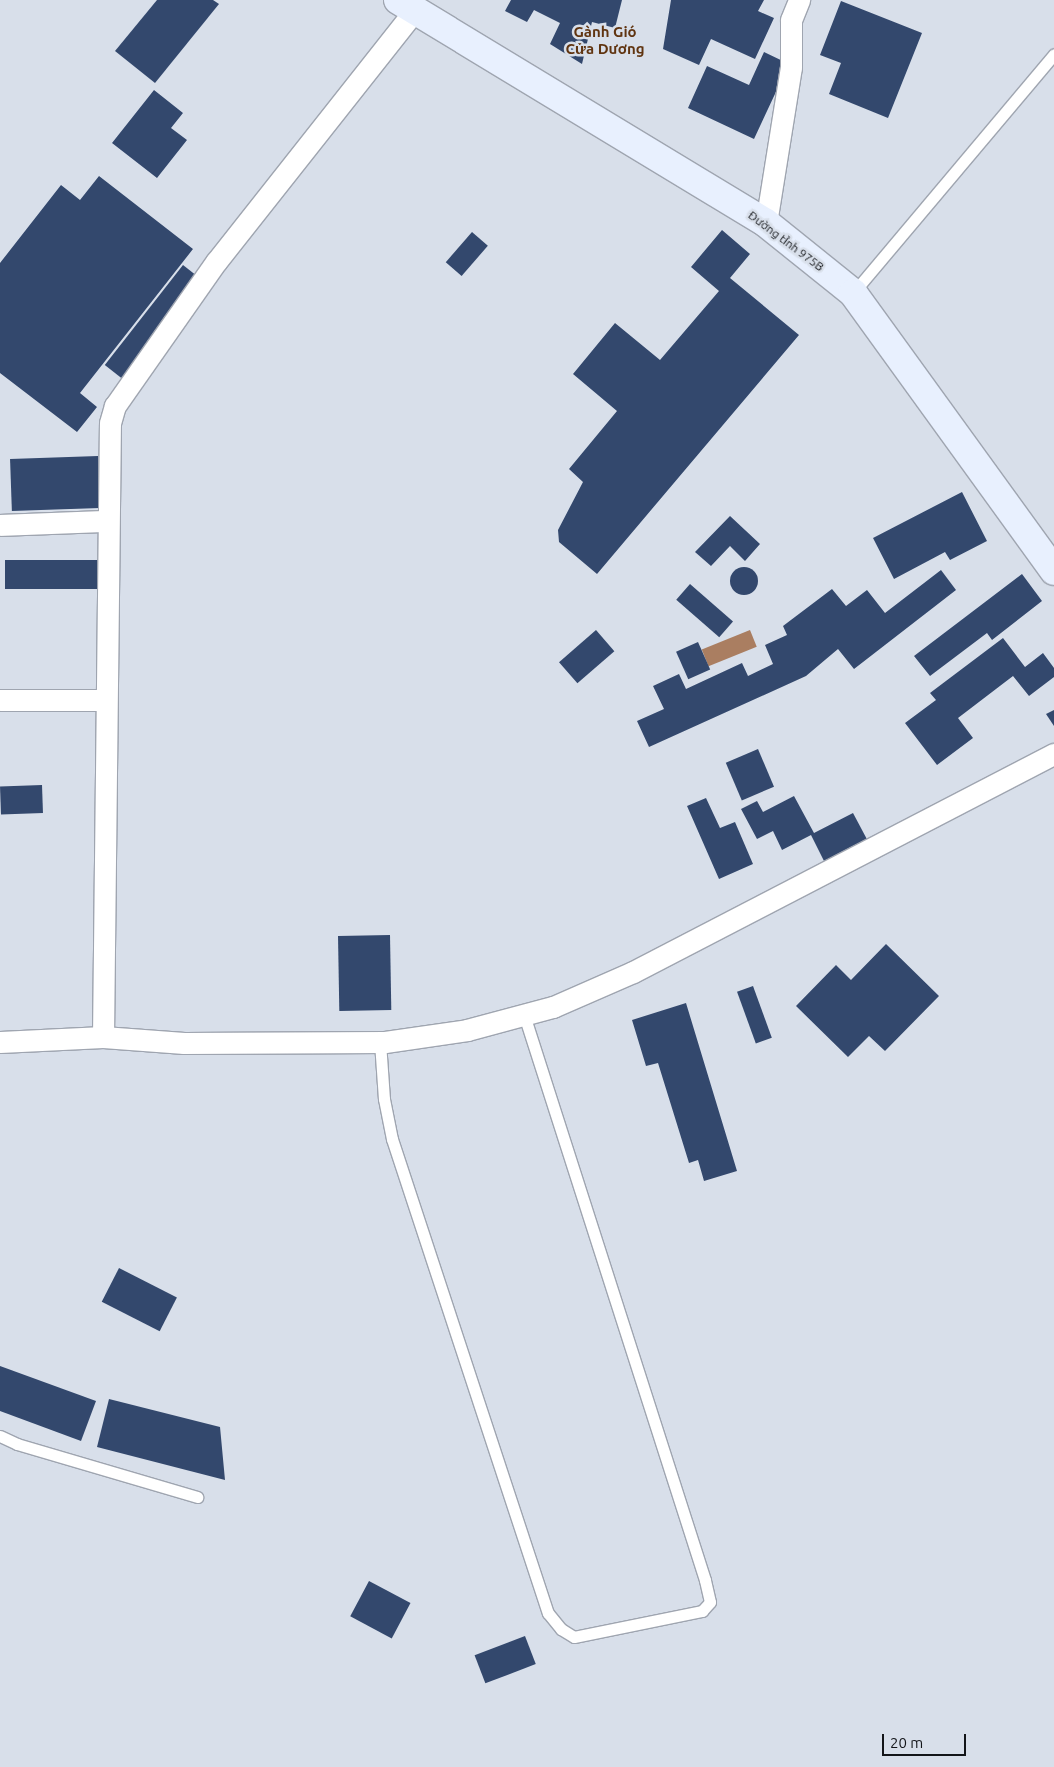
<!DOCTYPE html>
<html>
<head>
<meta charset="utf-8">
<style>
	body { margin:0 }
	#map { position:relative; width:1054px; height:1767px; overflow:hidden; background:#d8dfea; font-family:Ubuntu,sans-serif }
	div>[style] { position:absolute }
	[style*='--x'] { left:calc(var(--x)*1px); top:calc(var(--y)*1px); width:calc(var(--w)*1px); rotate:calc(var(--a)*1deg) }
	.water>* { inset:0; background:#aa7e61; transform-origin:0 0 }
	.building>* { inset:0; background:#33486d; transform-origin:0 0 }
	.round { border-radius:50% }
	.roads { filter:drop-shadow(1px 0 #9fa5b0) drop-shadow(-1px 0 #9fa5b0) drop-shadow(0 1px #9fa5b0) drop-shadow(0 -1px #9fa5b0) }
	.lane>* { height:11px; margin:-5.5px; padding:0 5.5px; transform-origin:5.5px; border-radius:5.5px; background:#fff }
	.street>* { height:21px; margin:-10.5px; padding:0 10.5px; transform-origin:10.5px; border-radius:10.5px; background:#fff }
	.secondary>* { height:28px; margin:-14px; padding:0 14px; transform-origin:14px; border-radius:14px; background:#e8f0fe }
	span { translate:-50% -50%; white-space:nowrap; text-align:center; line-height:1.15; -webkit-text-stroke:5px #d8dfea; paint-order:stroke }
	.street-label { font-size:12px; color:#131519 }
	.quarter-label { font-size:15px; color:#603410; font-weight:700 }
	.scale { position:absolute; left:882px; top:1734px; width:84px; height:22px; box-sizing:border-box; border:2px solid #131519; border-top:0; padding-left:6px; font-size:15px; line-height:18px; white-space:nowrap; color:#131519; -webkit-text-stroke:4px #d8dfea; paint-order:stroke }
</style>
</head>
<body>
<div id="map">
	<div class="water">
		<div style="left:750px;top:630px;width:18px;height:52px;rotate:68deg"></div>
	</div>
	<div class="building">
		<div style="clip-path:polygon(157px 0,213px 0,219px 4px,155px 83px,115px 51px)"></div>
		<div style="clip-path:polygon(511px 0,622px 0,615px 28px,592px 22px,582px 64px,550px 44px,560px 23px,534px 10px,527px 22px,505px 11px)"></div>
		<div style="clip-path:polygon(671px 0,764px 0,758px 11px,774px 18px,755px 59px,711px 39px,699px 65px,663px 49px)"></div>
		<div style="clip-path:polygon(841px 1px,922px 33px,888px 118px,829px 94px,841px 63px,820px 55px)"></div>
		<div style="clip-path:polygon(764px 52px,789px 64px,754px 139px,688px 108px,707px 66px,749px 85px)"></div>
		<div style="clip-path:polygon(154px 90px,183px 113px,171px 128px,187px 140px,157px 178px,112px 143px)"></div>
		<div style="clip-path:polygon(99px 176px,193px 249px,80px 393px,97px 407px,77px 432px,0 373px,0 263px,61px 185px,80px 200px)"></div>
		<div style="clip-path:polygon(722px 230px,750px 254px,730px 278px,799px 335px,597px 574px,559px 542px,558px 530px,583px 482px,569px 469px,617px 411px,573px 374px,615px 323px,660px 360px,719px 291px,691px 267px)"></div>
		<div style="left:472px;top:232px;width:21px;height:40px;rotate:41deg"></div>
		<div style="left:183px;top:265px;width:23px;height:127px;rotate:38deg"></div>
		<div style="left:98px;top:456px;width:52px;height:88px;rotate:88deg"></div>
		<div style="clip-path:polygon(962px 492px,987px 541px,950px 560px,945px 552px,894px 579px,873px 538px)"></div>
		<div style="clip-path:polygon(730px 516px,760px 544px,745px 561px,730px 546px,711px 566px,695px 552px)"></div>
		<div style="left:5px;top:560px;width:93px;height:29px"></div>
		<div class="round" style="left:730px;top:567px;width:28px;height:28px"></div>
		<div style="clip-path:polygon(941px 570px,956px 590px,854px 669px,838px 649px,806px 676px,649px 747px,637px 721px,664px 709px,653px 686px,679px 674px,686px 689px,742px 663px,748px 676px,773px 664px,765px 645px,787px 635px,783px 626px,832px 589px,846px 606px,867px 590px,885px 613px)"></div>
		<div style="clip-path:polygon(1022px 574px,1042px 601px,992px 640px,987px 633px,930px 676px,914px 656px)"></div>
		<div style="left:690px;top:584px;width:57px;height:21px;rotate:41deg"></div>
		<div style="left:596px;top:630px;width:28px;height:49px;rotate:49deg"></div>
		<div style="clip-path:polygon(1003px 638px,1025px 667px,1043px 653px,1054px 668px,1054px 677px,1029px 696px,1013px 676px,958px 718px,973px 738px,937px 765px,905px 723px,936px 700px,930px 693px)"></div>
		<div style="left:698px;top:642px;width:30px;height:24px;rotate:66deg"></div>
		<div style="clip-path:polygon(1054px 710px,1054px 726px,1046px 714px)"></div>
		<div style="left:758px;top:749px;width:41px;height:35px;rotate:67deg"></div>
		<div style="left:42px;top:785px;width:28px;height:42px;rotate:88deg"></div>
		<div style="clip-path:polygon(794px 796px,814px 833px,853px 813px,870px 845px,827px 867px,811px 835px,782px 850px,773px 831px,757px 839px,741px 809px,757px 801px,763px 812px)"></div>
		<div style="clip-path:polygon(706px 798px,720px 828px,735px 822px,753px 864px,719px 879px,687px 806px)"></div>
		<div style="left:390px;top:935px;width:75px;height:52px;rotate:89deg"></div>
		<div style="clip-path:polygon(886px 944px,939px 996px,885px 1051px,869px 1036px,848px 1057px,796px 1006px,836px 965px,851px 980px)"></div>
		<div style="left:753px;top:986px;width:55px;height:17px;rotate:70deg"></div>
		<div style="clip-path:polygon(686px 1003px,737px 1171px,704px 1181px,698px 1160px,689px 1163px,658px 1063px,646px 1066px,632px 1020px)"></div>
		<div style="left:119px;top:1268px;width:65px;height:38px;rotate:27deg"></div>
		<div style="clip-path:polygon(0 1366px,96px 1401px,81px 1441px,0 1411px)"></div>
		<div style="clip-path:polygon(109px 1399px,220px 1427px,225px 1480px,97px 1447px)"></div>
		<div style="left:369px;top:1581px;width:47px;height:40px;rotate:28deg"></div>
		<div style="left:525px;top:1636px;width:30px;height:54px;rotate:69deg"></div>
	</div>
	<div class="roads">
		<div class="lane">
			<div style="--x:853;--y:293;--w:312;--a:-49.9"></div>
			<div style="--x:380;--y:1042;--w:57;--a:86"></div>
			<div style="--x:384;--y:1099;--w:41;--a:78.7"></div>
			<div style="--x:392;--y:1139;--w:499;--a:71.8"></div>
			<div style="--x:548;--y:1613;--w:21;--a:51"></div>
			<div style="--x:561;--y:1629;--w:15;--a:32"></div>
			<div style="--x:574;--y:1637;--w:131;--a:-11.5"></div>
			<div style="--x:702;--y:1611;--w:12;--a:-48"></div>
			<div style="--x:710;--y:1602;--w:23;--a:-103"></div>
			<div style="--x:705;--y:1580;--w:593;--a:-107.76"></div>
			<div style="--x:0;--y:1436;--w:19;--a:25"></div>
			<div style="--x:17;--y:1444;--w:188;--a:16.4"></div>
		</div>
		<div class="street">
			<div style="--x:766;--y:223;--w:158;--a:-80.9"></div>
			<div style="--x:791;--y:67;--w:47;--a:-90"></div>
			<div style="--x:791;--y:20;--w:22;--a:-68"></div>
			<div style="--x:0;--y:525;--w:106;--a:-2.2"></div>
			<div style="--x:0;--y:700;--w:105;--a:0"></div>
			<div style="--x:103;--y:1037;--w:614;--a:-89.35"></div>
			<div style="--x:110;--y:423;--w:18;--a:-74"></div>
			<div style="--x:115;--y:406;--w:176;--a:-55"></div>
			<div style="--x:216;--y:262;--w:320;--a:-51.7"></div>
			<div style="--x:0;--y:1042;--w:103;--a:-2.8"></div>
			<div style="--x:103;--y:1037;--w:81;--a:4.2"></div>
			<div style="--x:184;--y:1043;--w:201;--a:-0.3"></div>
			<div style="--x:385;--y:1042;--w:83;--a:-8.3"></div>
			<div style="--x:467;--y:1030;--w:89;--a:-15"></div>
			<div style="--x:553;--y:1007;--w:87;--a:-23.6"></div>
			<div style="--x:633;--y:972;--w:474;--a:-27.4"></div>
		</div>
		<div class="secondary">
			<div style="--x:398;--y:0;--w:430;--a:31.2"></div>
			<div style="--x:766;--y:223;--w:112;--a:38.8"></div>
			<div style="--x:853;--y:293;--w:343;--a:54.1"></div>
		</div>
	</div>
	<div class="street-label">
		<span style="left:786px;top:241px;rotate:37deg">Đường tỉnh 975B</span>
	</div>
	<div class="quarter-label">
		<span style="left:605px;top:40px">Gành Gió<br>Cửa Dương</span>
	</div>
	<div class="scale">20 m</div>
</div>
</body>
</html>
